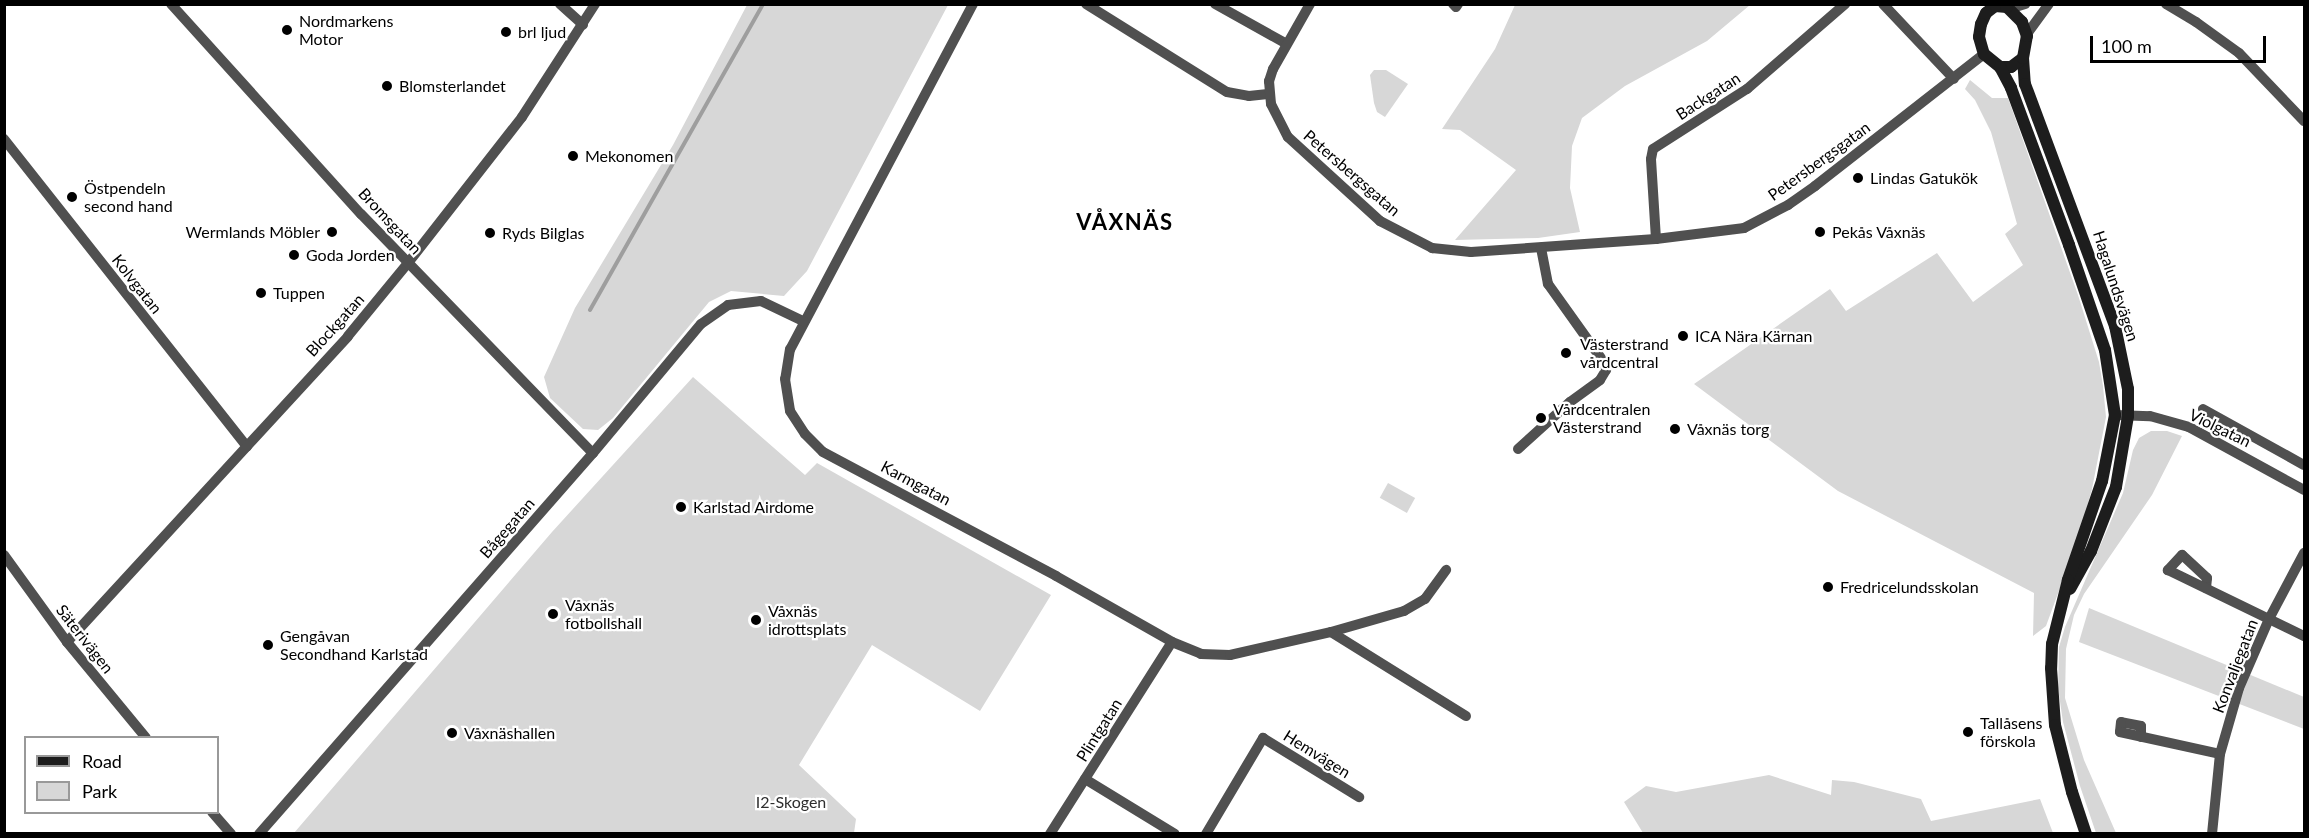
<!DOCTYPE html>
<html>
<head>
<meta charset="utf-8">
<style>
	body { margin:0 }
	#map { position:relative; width:2309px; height:838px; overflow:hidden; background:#fff; font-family:Lato,sans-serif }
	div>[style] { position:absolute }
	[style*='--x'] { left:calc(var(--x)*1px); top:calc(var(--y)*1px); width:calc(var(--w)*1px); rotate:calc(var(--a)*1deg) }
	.green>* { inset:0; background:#d7d7d7; transform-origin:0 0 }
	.stream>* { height:4px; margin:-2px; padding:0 2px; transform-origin:2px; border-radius:2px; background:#9e9e9e }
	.street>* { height:10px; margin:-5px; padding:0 5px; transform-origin:5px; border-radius:5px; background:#505050 }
	.secondary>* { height:12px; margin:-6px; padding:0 6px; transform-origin:6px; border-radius:6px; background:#1d1d1d }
	.dots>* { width:16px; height:16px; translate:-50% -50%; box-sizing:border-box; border:3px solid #fff; border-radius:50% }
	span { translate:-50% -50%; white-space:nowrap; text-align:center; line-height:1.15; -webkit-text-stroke:4.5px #fff; paint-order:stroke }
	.poi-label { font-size:16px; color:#000 }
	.left { translate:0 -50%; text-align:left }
	.right { translate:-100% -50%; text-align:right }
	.street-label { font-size:16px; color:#000 }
	.park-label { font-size:16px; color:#2e2e2e }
	.district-label { font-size:22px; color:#000; font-weight:700; letter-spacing:1.5px }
	.frame { position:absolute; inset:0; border:6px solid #000; pointer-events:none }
	.legend { position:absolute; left:24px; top:736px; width:195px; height:78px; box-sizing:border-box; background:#fff; border:2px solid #999; margin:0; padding:8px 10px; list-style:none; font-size:18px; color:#000 }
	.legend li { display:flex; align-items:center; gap:12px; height:30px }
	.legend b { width:30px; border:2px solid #999 }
	.scale { position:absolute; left:2090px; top:36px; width:176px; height:27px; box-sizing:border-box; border:3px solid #000; border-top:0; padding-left:8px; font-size:18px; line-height:21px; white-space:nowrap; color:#000; -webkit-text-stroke:4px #fff; paint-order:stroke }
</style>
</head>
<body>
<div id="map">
	<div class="green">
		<div style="clip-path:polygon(747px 5px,948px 5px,807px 271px,784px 296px,731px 291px,709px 302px,613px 418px,598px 430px,583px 429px,550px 398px,544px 377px,575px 308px,673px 145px)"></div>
		<div style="clip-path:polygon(1515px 5px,1750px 5px,1707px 41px,1625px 86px,1582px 118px,1572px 146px,1570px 188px,1580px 232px,1538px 238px,1455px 240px,1516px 170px,1460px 130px,1442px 129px,1495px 49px)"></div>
		<div style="clip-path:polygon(1374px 70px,1386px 70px,1408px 84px,1385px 117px,1377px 112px,1374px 103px,1370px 75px)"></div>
		<div style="clip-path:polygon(1970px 80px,1992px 98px,2008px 98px,2078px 295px,2099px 362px,2103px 386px,2106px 417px,2092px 489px,2078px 539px,2046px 626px,2033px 636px,2034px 593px,1838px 491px,1694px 384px,1830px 289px,1846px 311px,1937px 253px,1973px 302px,2023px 265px,2005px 234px,2017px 224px,1991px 132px,1975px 100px,1965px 89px)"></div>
		<div style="clip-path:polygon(693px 377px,805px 475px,817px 463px,1051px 595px,980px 711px,872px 645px,799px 765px,856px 819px,854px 833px,294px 833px,552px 532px)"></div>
		<div style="clip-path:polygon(2151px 431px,2167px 431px,2182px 436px,2152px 495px,2084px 594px,2074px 615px,2066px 649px,2065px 698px,2084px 760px,2116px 833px,2096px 833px,2080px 786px,2063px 722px,2058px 688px,2059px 647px,2065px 627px,2123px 493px,2133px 450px,2139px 438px)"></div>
		<div style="left:1388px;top:483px;width:31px;height:17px;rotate:29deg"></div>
		<div style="clip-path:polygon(2089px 608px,2304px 697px,2304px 729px,2079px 642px)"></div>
		<div style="clip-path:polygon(1769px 775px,1831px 795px,1832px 780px,1854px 782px,1921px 799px,1931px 821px,2040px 799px,2053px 833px,1643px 833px,1624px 802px,1646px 786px,1676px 792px)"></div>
	</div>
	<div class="stream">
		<div style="--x:590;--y:310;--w:352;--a:-60.5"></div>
	</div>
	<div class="street">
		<div style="--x:171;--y:4;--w:283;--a:47.9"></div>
		<div style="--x:361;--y:214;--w:333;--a:45.9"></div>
		<div style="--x:560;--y:4;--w:31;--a:42"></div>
		<div style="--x:973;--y:4;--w:391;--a:117.9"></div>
		<div style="--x:790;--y:349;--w:30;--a:99"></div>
		<div style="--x:785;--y:379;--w:32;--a:81"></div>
		<div style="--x:790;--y:411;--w:27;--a:57"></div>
		<div style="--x:805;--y:434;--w:25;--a:45"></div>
		<div style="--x:823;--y:452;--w:264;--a:28"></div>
		<div style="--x:1056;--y:576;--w:133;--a:29.6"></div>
		<div style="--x:1172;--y:642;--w:31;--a:22"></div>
		<div style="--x:1201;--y:654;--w:29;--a:2"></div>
		<div style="--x:1230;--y:655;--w:104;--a:-12.8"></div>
		<div style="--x:1331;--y:632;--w:76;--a:-16"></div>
		<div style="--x:1404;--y:611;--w:24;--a:-30"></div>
		<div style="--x:1425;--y:599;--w:36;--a:-54"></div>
		<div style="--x:1086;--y:4;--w:166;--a:32"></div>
		<div style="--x:1227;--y:92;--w:22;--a:10"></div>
		<div style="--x:1249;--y:96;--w:19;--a:-6"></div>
		<div style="--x:1215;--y:4;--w:82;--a:29.1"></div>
		<div style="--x:1310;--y:4;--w:75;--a:119.6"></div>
		<div style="--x:1273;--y:69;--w:13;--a:108"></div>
		<div style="--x:1269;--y:81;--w:23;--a:85"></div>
		<div style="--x:1271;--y:104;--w:37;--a:63"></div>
		<div style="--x:1288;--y:137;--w:125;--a:42.4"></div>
		<div style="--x:1380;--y:221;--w:59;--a:27.4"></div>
		<div style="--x:1432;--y:248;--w:39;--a:6"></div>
		<div style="--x:1471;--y:252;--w:185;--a:-4"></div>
		<div style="--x:1656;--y:239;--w:89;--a:-7.1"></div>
		<div style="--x:1744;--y:228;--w:50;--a:-27.6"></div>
		<div style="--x:1788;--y:205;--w:33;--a:-35"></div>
		<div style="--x:1815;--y:186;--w:214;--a:-38"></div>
		<div style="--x:1453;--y:4;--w:4;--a:45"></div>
		<div style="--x:1456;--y:7;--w:4;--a:-56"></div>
		<div style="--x:1883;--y:4;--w:103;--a:46.6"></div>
		<div style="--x:2166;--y:4;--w:35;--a:31"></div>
		<div style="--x:2196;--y:22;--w:53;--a:35.8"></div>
		<div style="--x:2239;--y:53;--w:94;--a:46.3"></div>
		<div style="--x:2009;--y:9;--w:17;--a:-17"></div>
		<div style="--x:2027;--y:34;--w:37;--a:-54"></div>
		<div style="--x:4;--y:139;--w:392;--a:51.7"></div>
		<div style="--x:1656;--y:239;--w:80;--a:-93.6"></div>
		<div style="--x:1651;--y:159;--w:10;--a:-79"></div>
		<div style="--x:1653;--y:149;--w:112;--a:-32.6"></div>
		<div style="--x:1747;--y:89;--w:130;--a:-40.9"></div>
		<div style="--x:2203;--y:409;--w:115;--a:29"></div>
		<div style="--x:2115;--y:415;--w:35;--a:2"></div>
		<div style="--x:2150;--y:416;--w:41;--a:15.8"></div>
		<div style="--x:2189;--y:427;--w:131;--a:28.7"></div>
		<div style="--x:1518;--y:449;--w:70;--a:-42.1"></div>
		<div style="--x:1570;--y:402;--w:37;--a:-36"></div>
		<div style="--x:1600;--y:380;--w:12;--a:-59"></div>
		<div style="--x:1606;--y:370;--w:9;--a:-108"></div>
		<div style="--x:1603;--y:361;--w:95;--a:-125.5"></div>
		<div style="--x:1548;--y:284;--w:37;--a:-101"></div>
		<div style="--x:4;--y:555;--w:107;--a:54.1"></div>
		<div style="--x:67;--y:642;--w:124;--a:50.5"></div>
		<div style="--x:2206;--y:588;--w:10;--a:-84"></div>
		<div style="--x:2207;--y:578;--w:34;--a:-137"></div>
		<div style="--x:2182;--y:555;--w:21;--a:133"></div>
		<div style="--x:2168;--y:570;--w:151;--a:25.9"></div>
		<div style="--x:1331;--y:632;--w:159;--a:31.9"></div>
		<div style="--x:67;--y:642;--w:415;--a:-47.4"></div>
		<div style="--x:348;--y:336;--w:94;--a:-50.6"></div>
		<div style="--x:408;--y:263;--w:185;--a:-52"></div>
		<div style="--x:522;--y:117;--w:135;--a:-57.1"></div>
		<div style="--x:2141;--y:737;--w:11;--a:-90"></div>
		<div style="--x:2141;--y:726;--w:20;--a:-169"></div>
		<div style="--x:2121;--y:722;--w:10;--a:96"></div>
		<div style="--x:2120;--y:732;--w:102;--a:12.4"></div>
		<div style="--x:1085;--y:779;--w:105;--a:31.4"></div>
		<div style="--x:212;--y:812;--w:29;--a:49"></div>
		<div style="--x:259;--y:834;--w:507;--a:-48.76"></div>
		<div style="--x:593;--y:453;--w:168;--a:-50.1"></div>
		<div style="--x:701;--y:324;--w:33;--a:-35"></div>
		<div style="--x:728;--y:305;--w:33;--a:-7"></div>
		<div style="--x:761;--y:301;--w:47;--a:25.5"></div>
		<div style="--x:1050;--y:834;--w:227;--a:-57.6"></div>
		<div style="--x:1206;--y:834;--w:112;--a:-59.3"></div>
		<div style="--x:1263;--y:738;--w:113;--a:31.6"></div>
		<div style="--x:2212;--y:834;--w:80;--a:-84.3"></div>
		<div style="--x:2220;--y:754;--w:69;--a:-73.9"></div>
		<div style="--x:2239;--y:688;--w:75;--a:-66.5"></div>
		<div style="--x:2269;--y:619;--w:75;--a:-62.1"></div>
	</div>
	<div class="secondary">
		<div style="--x:2023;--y:58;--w:26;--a:86"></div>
		<div style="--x:2025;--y:84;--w:258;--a:69.6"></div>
		<div style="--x:2115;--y:326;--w:64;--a:78.3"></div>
		<div style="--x:2128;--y:389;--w:27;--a:90"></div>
		<div style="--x:2128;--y:416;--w:72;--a:99.6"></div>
		<div style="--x:2116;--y:487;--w:69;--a:111.3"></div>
		<div style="--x:2091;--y:551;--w:43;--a:118.9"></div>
		<div style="--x:2000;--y:67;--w:11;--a:0"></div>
		<div style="--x:2011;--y:67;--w:15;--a:-37"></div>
		<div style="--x:2023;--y:58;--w:22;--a:-80"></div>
		<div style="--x:2027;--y:36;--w:15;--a:-110"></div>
		<div style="--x:2022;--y:22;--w:21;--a:-135"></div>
		<div style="--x:2007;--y:7;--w:12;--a:-175"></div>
		<div style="--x:1995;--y:6;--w:11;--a:142"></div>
		<div style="--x:1986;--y:13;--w:12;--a:114"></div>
		<div style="--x:1981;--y:24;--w:13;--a:99"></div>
		<div style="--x:1979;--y:37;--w:18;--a:74"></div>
		<div style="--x:1984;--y:54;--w:21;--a:39"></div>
		<div style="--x:2000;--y:67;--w:24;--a:62"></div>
		<div style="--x:2011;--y:88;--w:167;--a:69.7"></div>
		<div style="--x:2069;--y:245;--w:111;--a:71.1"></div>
		<div style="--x:2105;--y:350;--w:66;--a:81.3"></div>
		<div style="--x:2115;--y:415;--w:67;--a:101.1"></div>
		<div style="--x:2102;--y:481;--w:105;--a:109"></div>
		<div style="--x:2068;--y:580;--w:66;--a:104"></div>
		<div style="--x:2052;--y:644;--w:24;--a:92"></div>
		<div style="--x:2051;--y:668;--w:57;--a:86"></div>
		<div style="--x:2055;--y:725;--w:69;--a:75.8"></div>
		<div style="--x:2072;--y:792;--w:44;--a:71.6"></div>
	</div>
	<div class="dots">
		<div style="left:287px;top:30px;background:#000"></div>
		<div style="left:506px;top:32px;background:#000"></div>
		<div style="left:387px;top:86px;background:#000"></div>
		<div style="left:573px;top:156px;background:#000"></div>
		<div style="left:1858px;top:178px;background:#000"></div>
		<div style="left:72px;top:197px;background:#000"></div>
		<div style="left:332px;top:232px;background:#000"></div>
		<div style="left:1820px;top:232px;background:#000"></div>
		<div style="left:490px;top:233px;background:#000"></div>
		<div style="left:294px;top:255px;background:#000"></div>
		<div style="left:261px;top:293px;background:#000"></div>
		<div style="left:1683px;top:336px;background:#000"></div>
		<div style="left:1566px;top:353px;background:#000"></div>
		<div style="left:1541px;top:418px;background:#000"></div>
		<div style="left:1675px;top:429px;background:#000"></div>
		<div style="left:681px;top:507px;background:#000"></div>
		<div style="left:1828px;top:587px;background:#000"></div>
		<div style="left:553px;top:614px;background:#000"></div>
		<div style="left:756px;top:620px;background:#000"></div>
		<div style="left:268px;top:645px;background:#000"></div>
		<div style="left:1968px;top:732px;background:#000"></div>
		<div style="left:452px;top:733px;background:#000"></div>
	</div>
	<div class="poi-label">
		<span class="left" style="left:299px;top:30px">Nordmarkens<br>Motor</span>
		<span class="left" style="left:518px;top:32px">brl ljud</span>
		<span class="left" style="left:399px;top:86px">Blomsterlandet</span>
		<span class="left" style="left:585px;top:156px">Mekonomen</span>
		<span class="left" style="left:1870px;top:178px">Lindas Gatukök</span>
		<span class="left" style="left:84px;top:197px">Östpendeln<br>second hand</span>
		<span class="right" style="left:320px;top:232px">Wermlands Möbler</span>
		<span class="left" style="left:1832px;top:232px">Pekås Våxnäs</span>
		<span class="left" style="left:502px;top:233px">Ryds Bilglas</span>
		<span class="left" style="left:306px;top:255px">Goda Jorden</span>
		<span class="left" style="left:273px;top:293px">Tuppen</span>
		<span class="left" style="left:1695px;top:336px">ICA Nära Kärnan</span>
		<span class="left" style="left:1580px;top:353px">Västerstrand<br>vårdcentral</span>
		<span class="left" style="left:1553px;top:418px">Vårdcentralen<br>Västerstrand</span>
		<span class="left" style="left:1687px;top:429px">Våxnäs torg</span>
		<span class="left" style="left:693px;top:507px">Karlstad Airdome</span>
		<span class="left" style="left:1840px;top:587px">Fredricelundsskolan</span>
		<span class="left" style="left:565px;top:614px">Våxnäs<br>fotbollshall</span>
		<span class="left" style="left:768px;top:620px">Våxnäs<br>idrottsplats</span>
		<span class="left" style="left:280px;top:645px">Gengåvan<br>Secondhand Karlstad</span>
		<span class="left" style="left:1980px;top:732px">Tallåsens<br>förskola</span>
		<span class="left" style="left:464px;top:733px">Våxnäshallen</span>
	</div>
	<div class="street-label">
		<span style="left:1708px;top:96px;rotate:-33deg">Backgatan</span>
		<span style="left:1819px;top:161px;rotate:-36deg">Petersbergsgatan</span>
		<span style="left:1352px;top:173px;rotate:41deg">Petersbergsgatan</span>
		<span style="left:390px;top:221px;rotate:47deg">Bromsgatan</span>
		<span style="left:137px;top:284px;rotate:52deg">Kolvgatan</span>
		<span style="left:2116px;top:286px;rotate:72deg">Hagalundsvägen</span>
		<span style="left:335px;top:325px;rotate:-48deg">Blockgatan</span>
		<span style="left:2220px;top:428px;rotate:26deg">Violgatan</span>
		<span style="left:916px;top:483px;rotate:28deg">Karmgatan</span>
		<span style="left:507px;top:528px;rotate:-49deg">Bågegatan</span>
		<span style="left:85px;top:639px;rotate:52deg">Säterivägen</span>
		<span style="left:2235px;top:666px;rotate:-69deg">Konvaljegatan</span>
		<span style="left:1099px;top:730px;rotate:-58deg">Plintgatan</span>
		<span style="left:1317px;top:754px;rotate:32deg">Hemvägen</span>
	</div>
	<div class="park-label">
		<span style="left:791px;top:802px">I2-Skogen</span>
	</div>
	<div class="district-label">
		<span style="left:1125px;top:222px">VÅXNÄS</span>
	</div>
	<div class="frame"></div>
	<ul class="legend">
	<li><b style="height:8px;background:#1d1d1d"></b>Road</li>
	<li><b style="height:16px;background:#d7d7d7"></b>Park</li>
	</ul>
	<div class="scale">100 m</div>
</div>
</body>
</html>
